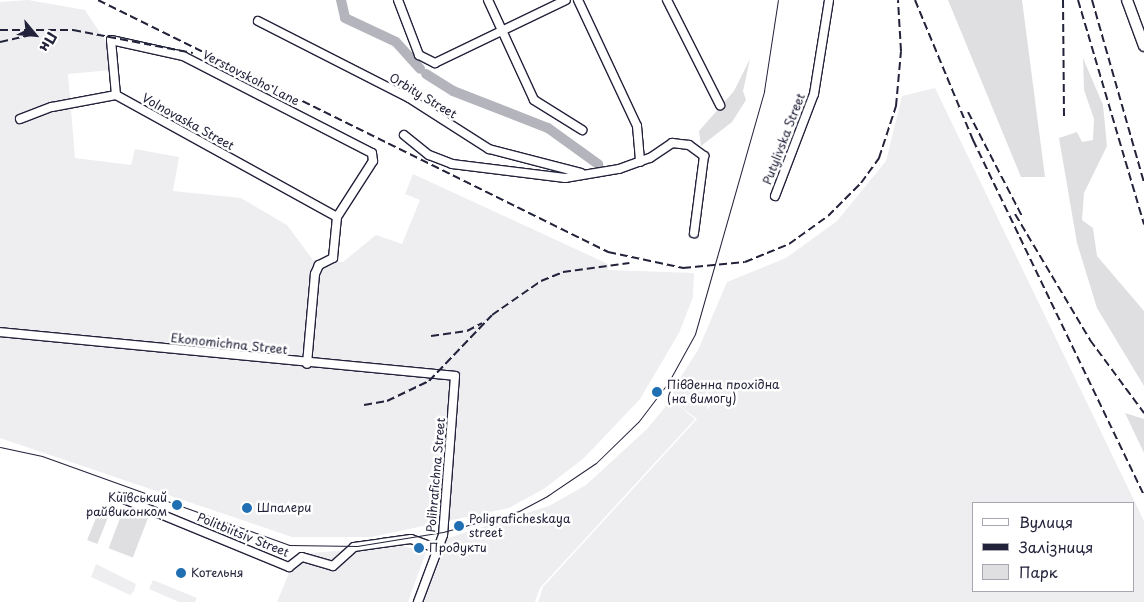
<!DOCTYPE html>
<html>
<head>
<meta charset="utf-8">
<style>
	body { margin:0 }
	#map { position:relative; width:1144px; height:602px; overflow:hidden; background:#fff; font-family:"Playpen Sans",sans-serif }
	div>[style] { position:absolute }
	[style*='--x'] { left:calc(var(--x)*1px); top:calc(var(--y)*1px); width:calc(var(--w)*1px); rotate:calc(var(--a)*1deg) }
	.built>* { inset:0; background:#eeeef1 }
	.green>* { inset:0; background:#dfdfe2; transform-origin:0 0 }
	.river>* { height:10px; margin:-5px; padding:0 5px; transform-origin:5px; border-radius:5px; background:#b4b4bc }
	.roads { filter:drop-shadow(1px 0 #22223b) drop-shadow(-1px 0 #22223b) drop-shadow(0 1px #22223b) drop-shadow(0 -1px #22223b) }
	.minor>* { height:8px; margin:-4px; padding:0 4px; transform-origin:4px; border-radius:4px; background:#fff }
	.major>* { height:10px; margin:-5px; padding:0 5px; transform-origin:5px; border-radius:5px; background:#fff }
	.tram>* { height:1px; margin:-0.5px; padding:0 0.5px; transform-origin:0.5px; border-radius:0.5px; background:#22223b }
	.rail>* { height:2px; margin-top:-1px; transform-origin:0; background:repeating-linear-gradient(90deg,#22223b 0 8px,transparent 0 12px) }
	.dots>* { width:14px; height:14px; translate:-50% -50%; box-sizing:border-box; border:2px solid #fff; border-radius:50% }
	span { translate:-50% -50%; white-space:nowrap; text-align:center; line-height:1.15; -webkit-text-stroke:5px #fff; paint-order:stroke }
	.street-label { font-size:12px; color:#22223b }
	.poi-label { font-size:12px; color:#22223b }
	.left { translate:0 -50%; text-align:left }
	.right { translate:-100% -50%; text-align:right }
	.legend { position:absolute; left:972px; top:502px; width:162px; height:90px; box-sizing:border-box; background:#fff; border:1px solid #a7a7b1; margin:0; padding:6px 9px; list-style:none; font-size:15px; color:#22223b }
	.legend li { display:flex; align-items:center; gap:10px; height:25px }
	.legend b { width:25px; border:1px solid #a7a7b1 }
	.north { position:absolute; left:10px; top:10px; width:50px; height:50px; -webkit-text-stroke:4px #fff; paint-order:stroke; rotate:118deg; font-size:14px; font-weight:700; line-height:20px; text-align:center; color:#22223b }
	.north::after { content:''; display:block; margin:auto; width:18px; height:22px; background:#22223b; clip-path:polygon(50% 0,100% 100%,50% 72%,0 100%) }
</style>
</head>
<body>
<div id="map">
	<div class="built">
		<div style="clip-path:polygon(28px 0,85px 10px,107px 43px,111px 70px,68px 74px,75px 158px,131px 165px,135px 149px,179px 157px,173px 191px,241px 198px,287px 225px,313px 260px,343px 262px,376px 235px,402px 244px,420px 200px,405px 194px,413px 174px,608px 264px,608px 270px,694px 273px,693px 297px,679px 333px,640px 399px,584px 458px,545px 488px,509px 508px,371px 537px,292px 537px,0 438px,0 2px)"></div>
		<div style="clip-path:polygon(evenodd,935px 88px,1144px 521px,1144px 602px,538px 602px,543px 587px,697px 419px,674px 402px,695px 419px,540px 588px,535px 602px,424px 602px,448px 538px,549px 506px,586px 485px,647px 429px,671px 400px,668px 397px,698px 350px,727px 282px,786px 258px,837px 221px,886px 161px,902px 96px,935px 88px,973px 503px,1133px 503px,1133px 591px,973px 591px,973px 503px)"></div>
		<div style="clip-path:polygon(403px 546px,426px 552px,408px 602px,277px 602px,297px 554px)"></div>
		<div style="clip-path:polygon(96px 564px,136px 584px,134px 591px,130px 595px,91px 577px)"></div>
		<div style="clip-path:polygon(153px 580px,197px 598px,195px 602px,179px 602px,149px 589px)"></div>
	</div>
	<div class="green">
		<div style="clip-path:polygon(948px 0,1022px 0,1045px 177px,1021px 177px)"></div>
		<div style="clip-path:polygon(1083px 58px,1103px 105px,1107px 146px,1084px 193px,1082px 220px,1093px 228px,1097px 256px,1144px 311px,1144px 386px,1097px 308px,1077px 243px,1059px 138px,1077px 132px,1082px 142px,1093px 140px,1094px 119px,1084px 90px)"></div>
		<div style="clip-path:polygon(750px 59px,743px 91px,746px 100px,732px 122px,701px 146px,699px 131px,734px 91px)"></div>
		<div style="clip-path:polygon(1125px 413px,1144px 419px,1144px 453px)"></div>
		<div style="left:124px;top:508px;width:26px;height:43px;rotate:21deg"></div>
		<div style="left:98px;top:513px;width:11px;height:29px;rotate:22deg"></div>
	</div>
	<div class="river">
		<div style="--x:341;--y:0;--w:18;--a:77"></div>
		<div style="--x:345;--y:18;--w:56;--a:25.2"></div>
		<div style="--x:396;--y:42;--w:36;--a:48"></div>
		<div style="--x:426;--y:74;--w:32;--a:32"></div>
		<div style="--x:453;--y:91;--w:102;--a:21.3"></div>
		<div style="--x:548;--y:128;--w:62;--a:35.8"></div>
	</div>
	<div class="roads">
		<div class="minor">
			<div style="--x:398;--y:0;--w:59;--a:69.1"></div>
			<div style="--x:419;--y:55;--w:18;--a:27"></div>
			<div style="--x:435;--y:63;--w:145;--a:-25.7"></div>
			<div style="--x:488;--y:0;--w:110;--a:65.3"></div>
			<div style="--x:534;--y:100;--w:57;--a:32"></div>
			<div style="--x:578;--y:0;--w:139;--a:64.9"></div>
			<div style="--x:637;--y:126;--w:36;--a:85"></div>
			<div style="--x:667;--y:0;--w:118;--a:63.2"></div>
			<div style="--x:258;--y:21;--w:169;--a:27"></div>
			<div style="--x:409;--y:98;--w:95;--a:32.5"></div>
			<div style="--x:489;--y:149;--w:95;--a:14.6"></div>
			<div style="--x:116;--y:95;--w:55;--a:-95.2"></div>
			<div style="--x:111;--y:40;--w:74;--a:12.5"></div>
			<div style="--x:183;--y:56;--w:212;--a:27.2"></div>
			<div style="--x:372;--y:153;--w:8;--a:83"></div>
			<div style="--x:373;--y:161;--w:67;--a:122.7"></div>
			<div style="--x:337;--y:217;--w:41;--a:95.6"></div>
			<div style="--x:333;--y:258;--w:16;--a:153"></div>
			<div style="--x:319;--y:265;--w:10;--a:114"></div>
			<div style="--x:315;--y:274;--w:90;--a:95.1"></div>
			<div style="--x:20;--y:119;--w:34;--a:-21"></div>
			<div style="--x:52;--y:107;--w:65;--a:-10.6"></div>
			<div style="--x:116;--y:95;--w:252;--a:28.9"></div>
			<div style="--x:404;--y:135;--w:32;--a:39"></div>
			<div style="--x:429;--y:155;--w:25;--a:21"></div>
			<div style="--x:452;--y:164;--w:114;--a:7.1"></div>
			<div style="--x:565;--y:178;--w:55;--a:-9.5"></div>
			<div style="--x:619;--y:169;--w:33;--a:-20"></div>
			<div style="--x:650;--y:158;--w:27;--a:-34"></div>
			<div style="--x:672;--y:143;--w:17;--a:7"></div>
			<div style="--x:689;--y:145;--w:19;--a:36"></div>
			<div style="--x:704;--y:156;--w:78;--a:97.4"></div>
			<div style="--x:775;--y:196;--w:109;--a:-69.1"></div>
			<div style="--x:814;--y:94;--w:95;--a:-80.9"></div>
			<div style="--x:0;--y:332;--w:457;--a:5.5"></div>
			<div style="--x:455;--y:376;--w:159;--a:94.3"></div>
			<div style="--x:443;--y:535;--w:72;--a:110.5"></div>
			<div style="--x:119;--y:497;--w:184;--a:22.4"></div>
			<div style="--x:289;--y:567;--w:16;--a:-38"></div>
			<div style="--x:302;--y:557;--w:32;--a:16"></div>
			<div style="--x:333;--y:566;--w:28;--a:-42"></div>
			<div style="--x:354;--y:547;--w:28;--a:-8"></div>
			<div style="--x:382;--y:543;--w:29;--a:-8"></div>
			<div style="--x:411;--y:539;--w:29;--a:20"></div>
		</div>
		<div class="major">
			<div style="--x:1127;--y:0;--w:49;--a:69.7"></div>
		</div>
	</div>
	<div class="tram">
		<div style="--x:0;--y:447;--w:43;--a:12.1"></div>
		<div style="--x:42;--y:456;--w:263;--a:19.8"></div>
		<div style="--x:289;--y:545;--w:68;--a:0.8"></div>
		<div style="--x:357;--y:546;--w:87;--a:-9.2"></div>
		<div style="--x:443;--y:532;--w:79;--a:-15.4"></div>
		<div style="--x:519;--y:511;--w:32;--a:-28"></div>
		<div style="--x:547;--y:496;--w:59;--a:-34"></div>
		<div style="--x:596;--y:463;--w:60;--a:-44.3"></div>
		<div style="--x:639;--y:421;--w:48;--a:-52.7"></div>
		<div style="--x:668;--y:383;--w:56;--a:-61.1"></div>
		<div style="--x:695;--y:334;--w:253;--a:-74.1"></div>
		<div style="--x:764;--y:91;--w:92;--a:-81.3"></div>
	</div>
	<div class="rail">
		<div style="--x:98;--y:0;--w:569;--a:26.29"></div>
		<div style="--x:608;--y:252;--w:77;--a:12"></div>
		<div style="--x:683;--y:268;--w:62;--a:-5.5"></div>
		<div style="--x:745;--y:262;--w:48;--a:-22.2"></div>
		<div style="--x:789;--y:244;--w:48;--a:-35.7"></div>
		<div style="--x:828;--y:216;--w:47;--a:-45"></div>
		<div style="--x:861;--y:183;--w:31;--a:-54"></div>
		<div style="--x:879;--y:158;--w:55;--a:-71.9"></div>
		<div style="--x:896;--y:106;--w:55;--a:-84.8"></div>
		<div style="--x:901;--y:51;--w:51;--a:-93.4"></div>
		<div style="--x:915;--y:0;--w:152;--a:67.5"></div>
		<div style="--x:973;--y:140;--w:395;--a:64.3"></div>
		<div style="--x:1063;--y:0;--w:118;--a:89.5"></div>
		<div style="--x:1078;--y:0;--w:234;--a:73.6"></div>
		<div style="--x:1092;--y:0;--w:190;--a:74.1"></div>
		<div style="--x:0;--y:30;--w:73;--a:0"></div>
		<div style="--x:73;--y:30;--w:122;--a:10.9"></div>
		<div style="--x:0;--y:42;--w:36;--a:-13"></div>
		<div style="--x:968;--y:112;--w:119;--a:62.6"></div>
		<div style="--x:1015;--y:214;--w:147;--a:59.2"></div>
		<div style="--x:1090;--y:340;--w:91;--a:53.5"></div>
		<div style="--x:431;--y:336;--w:36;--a:-8"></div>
		<div style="--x:467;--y:331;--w:17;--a:-28"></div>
		<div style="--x:364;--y:405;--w:23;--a:-10"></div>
		<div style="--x:387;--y:401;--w:47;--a:-25.5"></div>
		<div style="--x:429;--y:381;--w:91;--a:-46.3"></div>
		<div style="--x:492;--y:315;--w:60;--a:-34.8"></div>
		<div style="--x:541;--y:281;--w:24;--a:-22"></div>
		<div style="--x:563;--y:272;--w:67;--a:-7.8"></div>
	</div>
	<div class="dots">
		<div style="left:657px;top:392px;background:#1f6fb2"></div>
		<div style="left:177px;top:505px;background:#1f6fb2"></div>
		<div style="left:247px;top:508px;background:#1f6fb2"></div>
		<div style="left:459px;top:526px;background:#1f6fb2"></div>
		<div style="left:419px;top:548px;background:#1f6fb2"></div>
		<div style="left:181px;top:573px;background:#1f6fb2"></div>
	</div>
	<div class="street-label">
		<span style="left:251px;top:78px;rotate:27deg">Verstovskoho Lane</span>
		<span style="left:423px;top:96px;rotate:31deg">Orbity Street</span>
		<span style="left:188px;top:122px;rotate:29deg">Volnovaska Street</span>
		<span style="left:784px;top:139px;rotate:-69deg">Putylivska Street</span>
		<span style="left:229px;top:344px;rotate:6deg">Ekonomichna Street</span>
		<span style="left:436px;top:475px;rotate:-85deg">Polihrafichna Street</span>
		<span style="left:243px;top:535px;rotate:22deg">Politbiitsiv Street</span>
	</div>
	<div class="poi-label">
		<span class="left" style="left:667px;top:392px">Південна прохідна<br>(на вимогу)</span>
		<span class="right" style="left:167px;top:505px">Київський<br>райвиконком</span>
		<span class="left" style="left:257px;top:508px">Шпалери</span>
		<span class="left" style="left:469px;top:526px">Poligraficheskaya<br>street</span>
		<span class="left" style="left:429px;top:548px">Продукти</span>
		<span class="left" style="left:191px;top:573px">Котельня</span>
	</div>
	<ul class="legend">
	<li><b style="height:6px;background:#fff"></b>Вулиця</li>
	<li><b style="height:6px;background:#22223b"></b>Залізниця</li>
	<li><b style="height:14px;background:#dfdfe2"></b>Парк</li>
	</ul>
	<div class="north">Пн</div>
</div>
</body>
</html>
